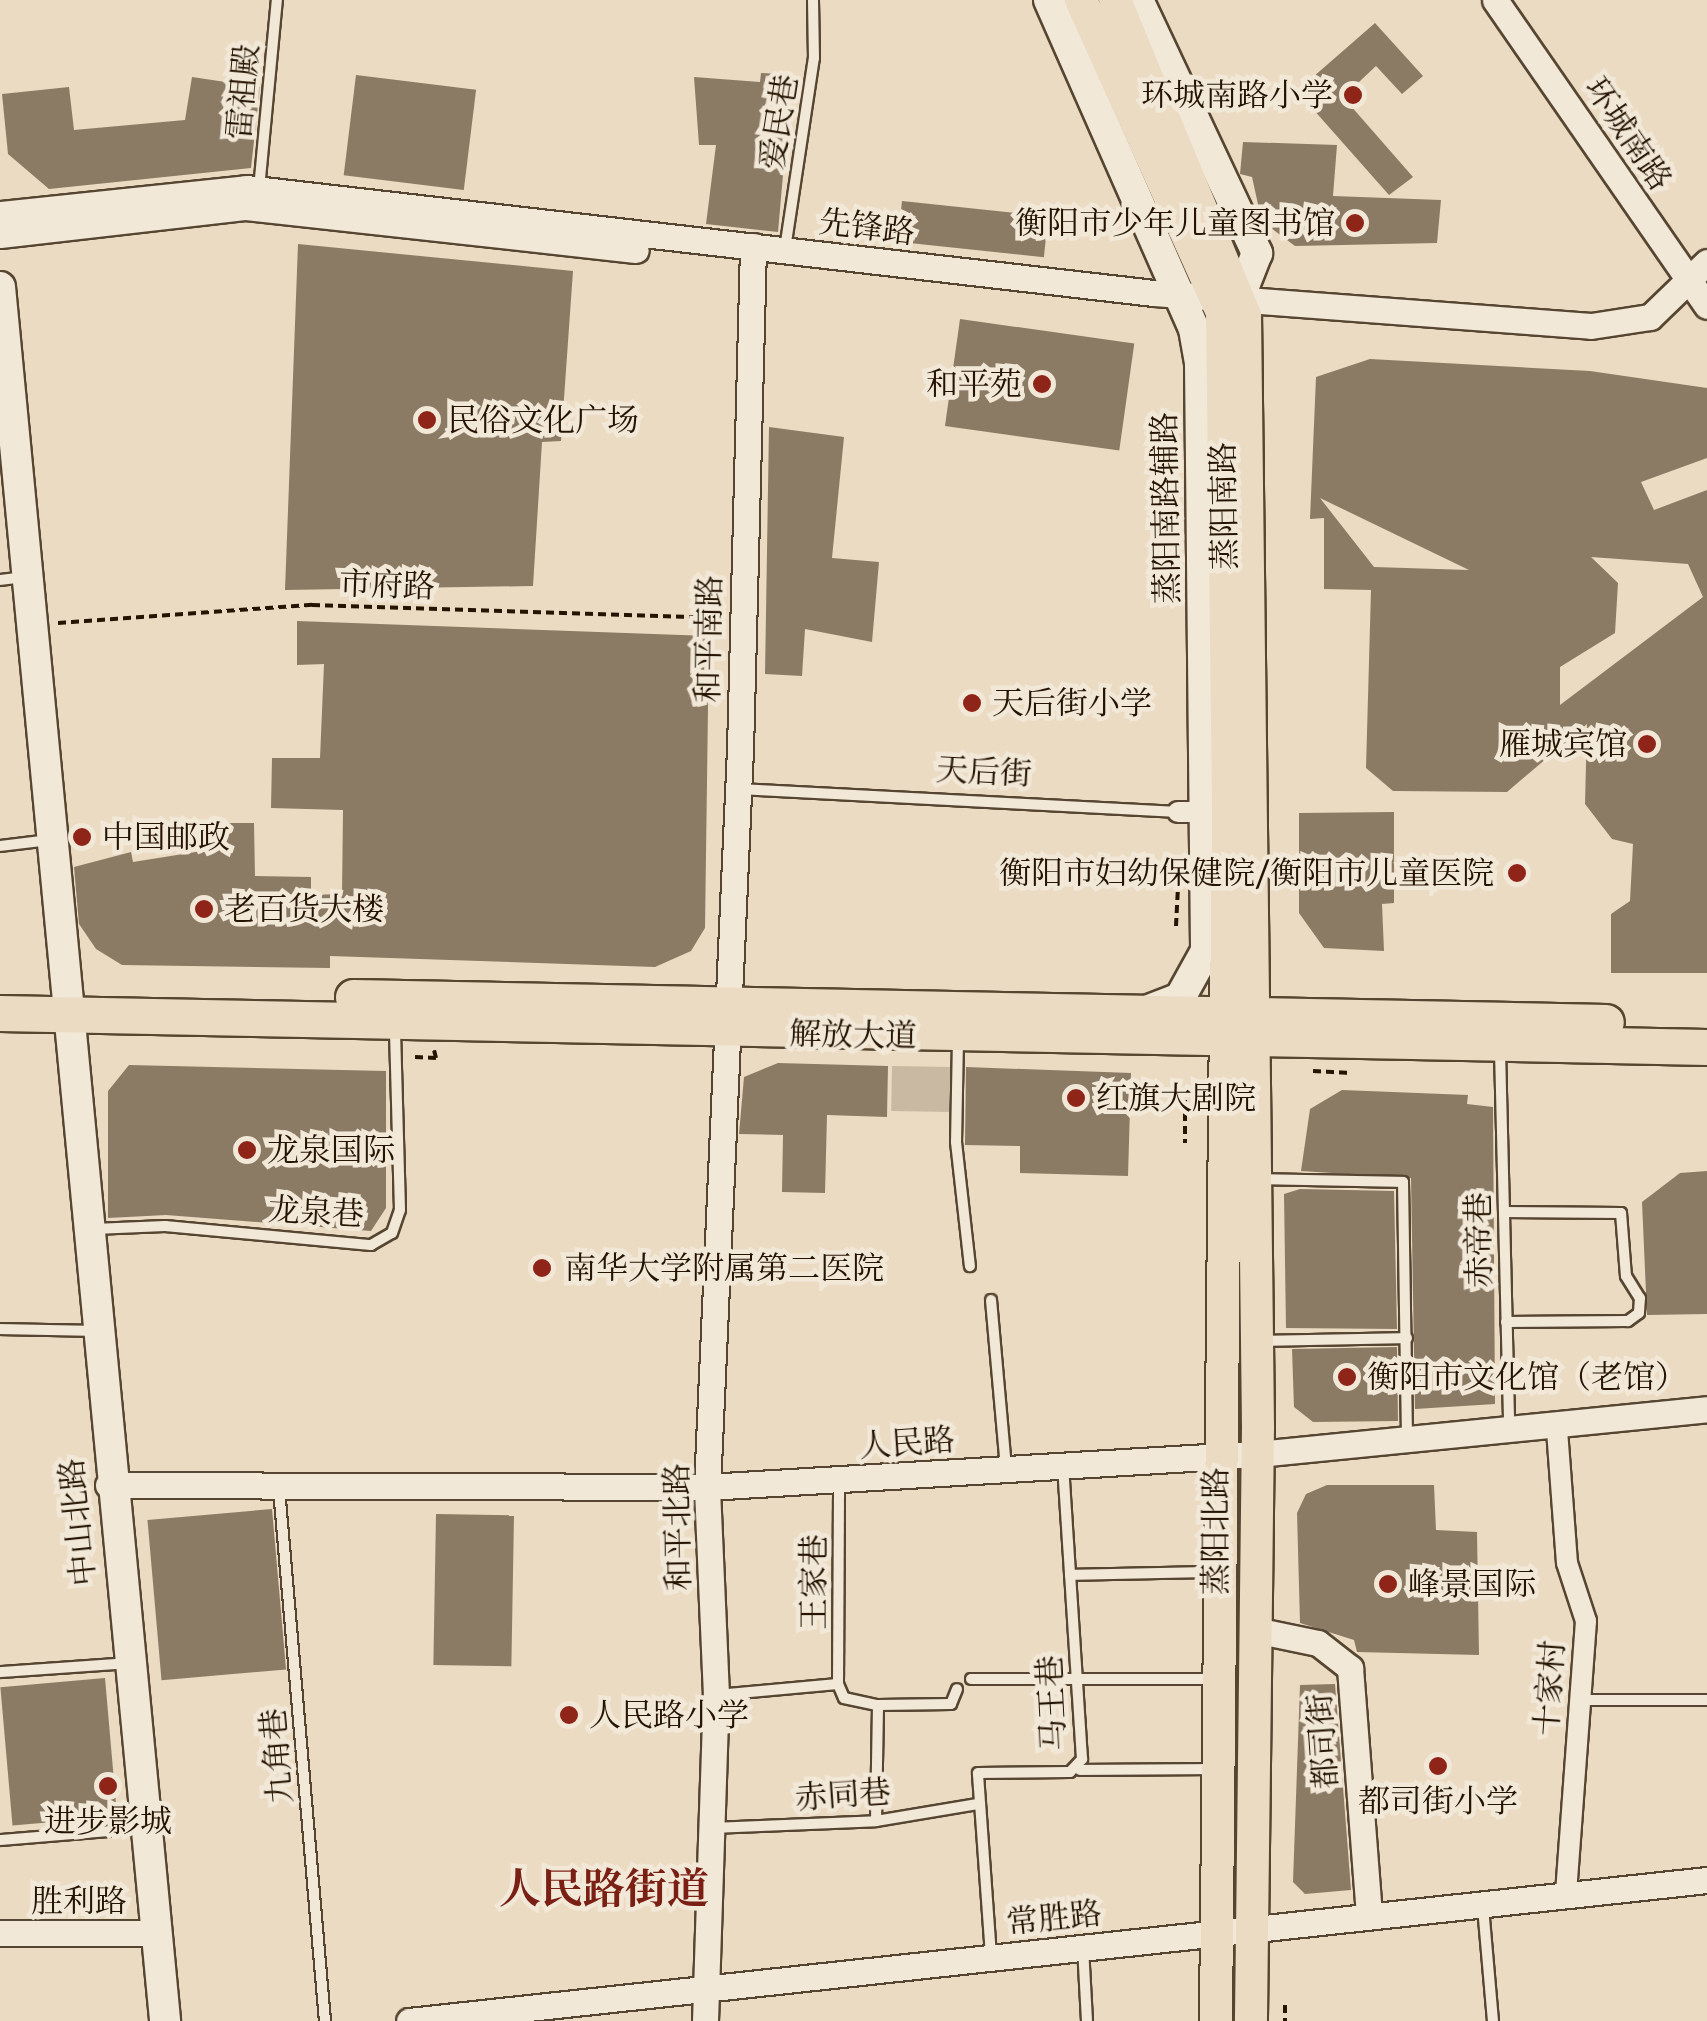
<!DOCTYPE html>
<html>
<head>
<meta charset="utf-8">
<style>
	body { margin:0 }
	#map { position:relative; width:1707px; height:2021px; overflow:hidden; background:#ebdbc3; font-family:"Gentium Book Plus","Noto Serif SC",serif }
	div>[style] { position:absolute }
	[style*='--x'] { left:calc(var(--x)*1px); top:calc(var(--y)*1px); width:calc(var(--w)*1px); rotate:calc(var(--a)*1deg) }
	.green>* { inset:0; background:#c9b9a2; transform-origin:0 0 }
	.building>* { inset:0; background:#8b7b65; transform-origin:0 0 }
	.path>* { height:4px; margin-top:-2px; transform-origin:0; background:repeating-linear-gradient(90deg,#241400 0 8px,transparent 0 13px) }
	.roads { filter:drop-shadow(2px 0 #564631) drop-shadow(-2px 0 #564631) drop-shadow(0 2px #564631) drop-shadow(0 -2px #564631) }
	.service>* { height:10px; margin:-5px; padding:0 5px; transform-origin:5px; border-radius:5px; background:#f2e8d8 }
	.minor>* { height:20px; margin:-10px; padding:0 10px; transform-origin:10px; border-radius:10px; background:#f2e8d8 }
	.tertiary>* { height:25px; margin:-12.5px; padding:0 12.5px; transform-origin:12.5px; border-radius:12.5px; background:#f2e8d8 }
	.secondary>* { height:30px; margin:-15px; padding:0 15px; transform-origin:15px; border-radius:15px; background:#f2e8d8 }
	.primary>* { height:32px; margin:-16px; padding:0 16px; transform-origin:16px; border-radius:16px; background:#ebdbc3 }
	.trunk>* { height:35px; margin:-17.5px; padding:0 17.5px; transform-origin:17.5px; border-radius:17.5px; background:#ebdbc3 }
	.dots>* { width:28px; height:28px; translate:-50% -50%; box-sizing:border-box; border:5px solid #f2e8d8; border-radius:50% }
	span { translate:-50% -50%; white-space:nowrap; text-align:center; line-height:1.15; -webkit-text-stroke:9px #f2e8d8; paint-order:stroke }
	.street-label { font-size:32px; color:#241400 }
	.poi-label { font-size:32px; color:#241400 }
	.right { translate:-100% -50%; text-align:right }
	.left { translate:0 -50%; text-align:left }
	.district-label { font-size:42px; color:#7a1f14; font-weight:700 }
</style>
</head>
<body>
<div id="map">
	<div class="green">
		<div style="left:892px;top:1066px;width:59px;height:45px;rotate:1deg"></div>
	</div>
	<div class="building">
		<div style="clip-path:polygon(1375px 23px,1423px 76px,1402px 94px,1376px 66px,1343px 97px,1413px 177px,1389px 195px,1297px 91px)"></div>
		<div style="clip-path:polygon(761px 73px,780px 74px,777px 118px,788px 118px,778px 232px,706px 224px,716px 145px,699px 145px,694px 77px,760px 82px)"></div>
		<div style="left:356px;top:75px;width:121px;height:101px;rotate:7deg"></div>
		<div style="clip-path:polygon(192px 77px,260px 87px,251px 168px,49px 189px,8px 154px,2px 94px,69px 87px,74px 130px,185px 120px)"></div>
		<div style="clip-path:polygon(1243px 142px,1337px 145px,1333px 196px,1441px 200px,1437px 243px,1295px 246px,1271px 228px,1272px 219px,1261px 218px,1252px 177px,1240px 174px)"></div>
		<div style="left:902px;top:201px;width:147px;height:41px;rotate:6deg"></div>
		<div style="clip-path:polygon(298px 244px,573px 271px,561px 441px,542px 442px,533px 586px,285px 590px)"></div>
		<div style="left:960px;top:319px;width:176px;height:108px;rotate:8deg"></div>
		<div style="clip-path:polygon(evenodd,1370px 359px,1590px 371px,1707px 388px,1707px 458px,1641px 482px,1654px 510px,1707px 490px,1707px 973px,1611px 973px,1611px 914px,1630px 901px,1633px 844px,1612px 839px,1585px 804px,1587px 724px,1507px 792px,1393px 791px,1366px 768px,1371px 590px,1324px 589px,1324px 518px,1310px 519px,1316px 377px,1370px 359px,1320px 498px,1469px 570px,1374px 567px,1320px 498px,1370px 359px,1591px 557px,1688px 564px,1703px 597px,1560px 705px,1560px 667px,1615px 633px,1618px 583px,1591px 557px)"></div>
		<div style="clip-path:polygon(769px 427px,844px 437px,832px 558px,879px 562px,872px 642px,805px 629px,802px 676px,765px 674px)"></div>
		<div style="clip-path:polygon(297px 621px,709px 636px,705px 928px,691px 951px,655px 967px,330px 956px,330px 968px,122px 965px,96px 949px,79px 924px,74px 867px,131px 852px,133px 862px,202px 851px,202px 823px,254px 823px,255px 876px,311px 877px,311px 895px,342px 894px,343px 810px,271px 808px,272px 758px,320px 758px,324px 664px,297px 665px)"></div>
		<div style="clip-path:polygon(1394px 812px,1394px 903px,1382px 904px,1384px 951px,1324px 948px,1299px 913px,1299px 813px)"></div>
		<div style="clip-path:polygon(778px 1063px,888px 1066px,887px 1117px,827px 1115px,825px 1193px,782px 1192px,783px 1135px,739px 1134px,744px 1077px)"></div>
		<div style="clip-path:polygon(129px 1065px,386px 1071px,386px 1208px,371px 1231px,166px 1215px,108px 1218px,108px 1091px)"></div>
		<div style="clip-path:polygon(966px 1067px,1131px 1073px,1128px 1176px,1020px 1173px,1020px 1146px,965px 1145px)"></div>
		<div style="clip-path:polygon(1342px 1090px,1468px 1095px,1467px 1104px,1493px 1107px,1495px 1404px,1415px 1409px,1411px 1178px,1301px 1171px,1310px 1109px)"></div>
		<div style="clip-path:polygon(1707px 1171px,1707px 1314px,1647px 1315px,1642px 1202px,1680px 1173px)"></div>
		<div style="clip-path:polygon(1300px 1189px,1394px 1191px,1397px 1329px,1286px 1328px,1284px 1194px)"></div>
		<div style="clip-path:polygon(1397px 1347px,1398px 1421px,1313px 1422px,1294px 1407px,1292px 1349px)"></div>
		<div style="clip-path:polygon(1327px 1485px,1434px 1485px,1436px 1530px,1477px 1532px,1479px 1655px,1357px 1652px,1354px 1640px,1300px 1623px,1297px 1513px,1306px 1494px)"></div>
		<div style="left:272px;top:1509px;width:161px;height:125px;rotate:85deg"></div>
		<div style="left:436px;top:1514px;width:78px;height:151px;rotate:1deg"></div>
		<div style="left:105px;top:1678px;width:139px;height:105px;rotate:85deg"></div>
		<div style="clip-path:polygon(1335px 1684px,1351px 1890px,1305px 1894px,1293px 1882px,1300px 1685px)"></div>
	</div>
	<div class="path">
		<div style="--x:58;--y:623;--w:255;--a:-4.1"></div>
		<div style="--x:312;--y:605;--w:410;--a:1.8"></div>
		<div style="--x:1176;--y:926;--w:40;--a:-87.1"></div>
		<div style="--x:415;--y:1057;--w:21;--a:3"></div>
		<div style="--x:436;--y:1058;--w:8;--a:-104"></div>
		<div style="--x:1313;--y:1071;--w:38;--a:3"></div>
		<div style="--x:1185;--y:1100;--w:43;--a:90"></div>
		<div style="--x:1285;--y:2005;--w:16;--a:90"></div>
	</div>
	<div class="roads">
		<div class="service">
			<div style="--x:259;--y:189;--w:190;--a:-84.6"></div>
			<div style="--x:785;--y:249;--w:193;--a:-81.4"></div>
			<div style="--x:814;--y:58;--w:58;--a:-91"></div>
			<div style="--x:0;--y:580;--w:26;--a:-7"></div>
			<div style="--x:739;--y:789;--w:440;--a:3"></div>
			<div style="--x:0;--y:846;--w:49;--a:-7"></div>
			<div style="--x:958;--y:1039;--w:103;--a:91.1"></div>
			<div style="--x:956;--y:1142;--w:125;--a:83.6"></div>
			<div style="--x:1500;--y:1050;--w:378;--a:88.6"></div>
			<div style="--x:1259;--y:1179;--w:144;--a:1.2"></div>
			<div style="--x:1403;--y:1182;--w:254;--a:89.1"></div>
			<div style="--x:1504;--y:1212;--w:117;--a:0.5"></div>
			<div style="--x:1621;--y:1213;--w:63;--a:85.5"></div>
			<div style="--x:1626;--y:1276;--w:26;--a:58"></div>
			<div style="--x:1640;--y:1298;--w:15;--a:94"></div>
			<div style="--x:1639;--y:1313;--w:14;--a:144"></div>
			<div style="--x:1628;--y:1321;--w:122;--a:179.5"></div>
			<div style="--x:94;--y:1229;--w:71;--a:-2.4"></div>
			<div style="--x:165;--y:1226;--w:207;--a:5.3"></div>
			<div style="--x:371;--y:1245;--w:24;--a:-30"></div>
			<div style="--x:392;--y:1233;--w:24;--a:-71"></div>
			<div style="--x:400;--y:1210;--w:181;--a:-91.6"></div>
			<div style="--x:991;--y:1300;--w:169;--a:84.9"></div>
			<div style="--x:0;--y:1329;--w:94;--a:1.2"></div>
			<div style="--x:1263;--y:1341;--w:144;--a:-1.2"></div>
			<div style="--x:279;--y:1489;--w:534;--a:85.06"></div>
			<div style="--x:1070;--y:1575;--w:145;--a:-1.2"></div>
			<div style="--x:0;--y:1672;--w:129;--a:-4"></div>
			<div style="--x:971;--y:1679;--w:244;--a:0"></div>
			<div style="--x:838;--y:1684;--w:204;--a:-89.7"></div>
			<div style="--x:717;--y:1695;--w:121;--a:-5.2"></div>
			<div style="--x:838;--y:1684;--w:15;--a:67"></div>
			<div style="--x:844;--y:1698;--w:35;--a:12"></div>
			<div style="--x:878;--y:1705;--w:73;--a:-0.8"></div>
			<div style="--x:951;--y:1704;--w:16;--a:-68"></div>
			<div style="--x:1579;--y:1700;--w:128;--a:0"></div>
			<div style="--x:1080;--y:1770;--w:134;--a:-0.4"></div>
			<div style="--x:876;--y:1821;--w:116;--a:-89"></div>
			<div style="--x:712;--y:1828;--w:164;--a:-2.4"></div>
			<div style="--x:876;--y:1821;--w:103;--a:-9.5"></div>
			<div style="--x:0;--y:1840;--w:146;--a:-4.7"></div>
			<div style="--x:1483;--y:1907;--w:114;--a:85"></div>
			<div style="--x:1083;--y:1947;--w:74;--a:86.9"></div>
			<div style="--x:991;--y:1956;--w:183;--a:-94.1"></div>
			<div style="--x:978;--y:1773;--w:92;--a:-0.6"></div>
			<div style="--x:1070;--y:1772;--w:18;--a:-47"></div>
			<div style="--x:1082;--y:1759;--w:295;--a:-93.7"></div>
		</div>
		<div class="minor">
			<div style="--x:1178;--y:812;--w:38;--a:0"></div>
			<div style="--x:1557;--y:1430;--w:133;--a:85.7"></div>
			<div style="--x:1567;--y:1563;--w:61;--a:71.9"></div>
			<div style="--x:1586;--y:1621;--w:275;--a:94.2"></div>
		</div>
		<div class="tertiary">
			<div style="--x:1495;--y:0;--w:372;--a:55.3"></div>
			<div style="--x:0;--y:214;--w:247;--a:-6"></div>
			<div style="--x:246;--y:188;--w:914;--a:6.6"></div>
			<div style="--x:1154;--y:293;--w:438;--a:4.3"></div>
			<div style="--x:1591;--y:326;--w:60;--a:-8.7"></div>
			<div style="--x:1650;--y:317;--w:79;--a:-44"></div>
			<div style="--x:0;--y:235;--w:248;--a:-6.5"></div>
			<div style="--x:246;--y:207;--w:392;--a:6.3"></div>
			<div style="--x:108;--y:1485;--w:599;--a:0.19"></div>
			<div style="--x:707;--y:1487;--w:552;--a:-3.43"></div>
			<div style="--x:1258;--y:1454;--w:451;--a:-5.7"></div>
			<div style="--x:1255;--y:1630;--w:64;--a:11.7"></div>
			<div style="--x:1318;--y:1643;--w:41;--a:38"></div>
			<div style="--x:1350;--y:1668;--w:249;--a:85.6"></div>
			<div style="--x:0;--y:1933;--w:157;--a:0"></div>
			<div style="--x:409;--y:2021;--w:1306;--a:-6.2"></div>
			<div style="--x:705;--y:2021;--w:326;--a:-88.1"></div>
			<div style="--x:716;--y:1695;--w:208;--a:-92.5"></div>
			<div style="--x:707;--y:1487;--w:738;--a:-87.44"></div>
			<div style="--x:740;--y:750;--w:504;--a:-88.52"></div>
		</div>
		<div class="secondary">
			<div style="--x:1049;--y:0;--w:360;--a:66.2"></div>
			<div style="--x:1194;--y:329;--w:36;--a:80"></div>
			<div style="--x:1200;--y:364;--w:587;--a:89.41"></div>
			<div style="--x:1206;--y:951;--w:54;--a:119"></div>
			<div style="--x:1180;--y:998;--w:36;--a:159"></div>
			<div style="--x:1138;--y:0;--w:280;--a:64.8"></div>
			<div style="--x:1257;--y:253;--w:49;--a:111.4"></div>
			<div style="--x:0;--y:287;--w:1742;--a:84.56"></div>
		</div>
		<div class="primary">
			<div style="--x:1081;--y:0;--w:343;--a:65.7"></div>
			<div style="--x:1222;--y:313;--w:499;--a:89.3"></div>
			<div style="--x:1228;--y:812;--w:1209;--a:90.57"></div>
			<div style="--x:1115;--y:0;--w:341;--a:67.6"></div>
			<div style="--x:1245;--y:315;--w:1112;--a:89.33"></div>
			<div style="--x:1258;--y:1427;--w:594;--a:90.68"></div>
		</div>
		<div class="trunk">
			<div style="--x:353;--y:997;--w:1253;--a:1.14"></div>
			<div style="--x:0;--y:1013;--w:1707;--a:1.14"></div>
		</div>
	</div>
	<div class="dots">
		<div style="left:1353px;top:95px;background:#8f2418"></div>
		<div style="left:1355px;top:223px;background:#8f2418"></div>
		<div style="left:1042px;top:384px;background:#8f2418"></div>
		<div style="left:427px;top:420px;background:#8f2418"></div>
		<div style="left:972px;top:703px;background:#8f2418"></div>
		<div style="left:1647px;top:744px;background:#8f2418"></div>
		<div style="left:82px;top:837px;background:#8f2418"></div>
		<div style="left:1517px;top:873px;background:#8f2418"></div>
		<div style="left:204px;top:909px;background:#8f2418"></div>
		<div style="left:1076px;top:1098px;background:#8f2418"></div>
		<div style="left:247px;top:1150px;background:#8f2418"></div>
		<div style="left:542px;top:1268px;background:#8f2418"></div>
		<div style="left:1347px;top:1377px;background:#8f2418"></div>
		<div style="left:1388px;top:1584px;background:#8f2418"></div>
		<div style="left:569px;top:1715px;background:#8f2418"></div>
		<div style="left:1438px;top:1766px;background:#8f2418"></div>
		<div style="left:108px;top:1786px;background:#8f2418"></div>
	</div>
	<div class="street-label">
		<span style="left:243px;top:92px;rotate:-85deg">雷祖殿</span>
		<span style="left:779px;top:122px;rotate:-81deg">爱民巷</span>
		<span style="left:1628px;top:134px;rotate:56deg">环城南路</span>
		<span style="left:867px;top:227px;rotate:7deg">先锋路</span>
		<span style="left:1224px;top:506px;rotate:-91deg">蒸阳南路</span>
		<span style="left:1166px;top:508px;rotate:-91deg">蒸阳南路辅路</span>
		<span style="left:387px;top:585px;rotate:2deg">市府路</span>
		<span style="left:709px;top:639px;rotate:-89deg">和平南路</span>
		<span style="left:984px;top:772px;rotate:3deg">天后街</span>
		<span style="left:853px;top:1035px;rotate:1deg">解放大道</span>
		<span style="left:316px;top:1212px;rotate:3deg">龙泉巷</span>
		<span style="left:1479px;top:1240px;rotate:-91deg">赤帝巷</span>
		<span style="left:907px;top:1443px;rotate:-4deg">人民路</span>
		<span style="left:78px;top:1522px;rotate:-96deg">中山北路</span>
		<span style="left:678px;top:1527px;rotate:-91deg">和平北路</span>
		<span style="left:1216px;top:1531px;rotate:-90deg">蒸阳北路</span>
		<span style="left:814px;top:1582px;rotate:-90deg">王家巷</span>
		<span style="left:1550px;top:1688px;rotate:-86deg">十家村</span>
		<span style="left:1052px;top:1703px;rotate:-93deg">马王巷</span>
		<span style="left:1323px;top:1741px;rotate:-94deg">都司街</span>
		<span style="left:277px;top:1756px;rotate:-95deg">九角巷</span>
		<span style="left:843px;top:1795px;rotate:-4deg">赤同巷</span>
		<span style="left:79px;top:1901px">胜利路</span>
		<span style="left:1054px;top:1918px;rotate:-6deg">常胜路</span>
	</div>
	<div class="poi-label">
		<span class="right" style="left:1333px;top:95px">环城南路小学</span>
		<span class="right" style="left:1335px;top:223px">衡阳市少年儿童图书馆</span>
		<span class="right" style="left:1022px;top:384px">和平苑</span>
		<span class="left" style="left:447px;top:420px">民俗文化广场</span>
		<span class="left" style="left:992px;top:703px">天后街小学</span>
		<span class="right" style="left:1627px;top:744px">雁城宾馆</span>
		<span class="left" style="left:102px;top:837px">中国邮政</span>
		<span class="right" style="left:1494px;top:873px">衡阳市妇幼保健院/衡阳市儿童医院</span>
		<span class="left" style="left:224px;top:909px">老百货大楼</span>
		<span class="left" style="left:1096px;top:1098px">红旗大剧院</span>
		<span class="left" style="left:267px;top:1150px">龙泉国际</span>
		<span class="left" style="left:564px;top:1268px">南华大学附属第二医院</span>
		<span class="left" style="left:1367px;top:1377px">衡阳市文化馆（老馆）</span>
		<span class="left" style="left:1408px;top:1584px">峰景国际</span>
		<span class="left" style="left:589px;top:1715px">人民路小学</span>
		<span style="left:1438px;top:1801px">都司街小学</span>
		<span style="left:108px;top:1821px">进步影城</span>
	</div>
	<div class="district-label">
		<span style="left:604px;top:1888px">人民路街道</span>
	</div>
</div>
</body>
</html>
